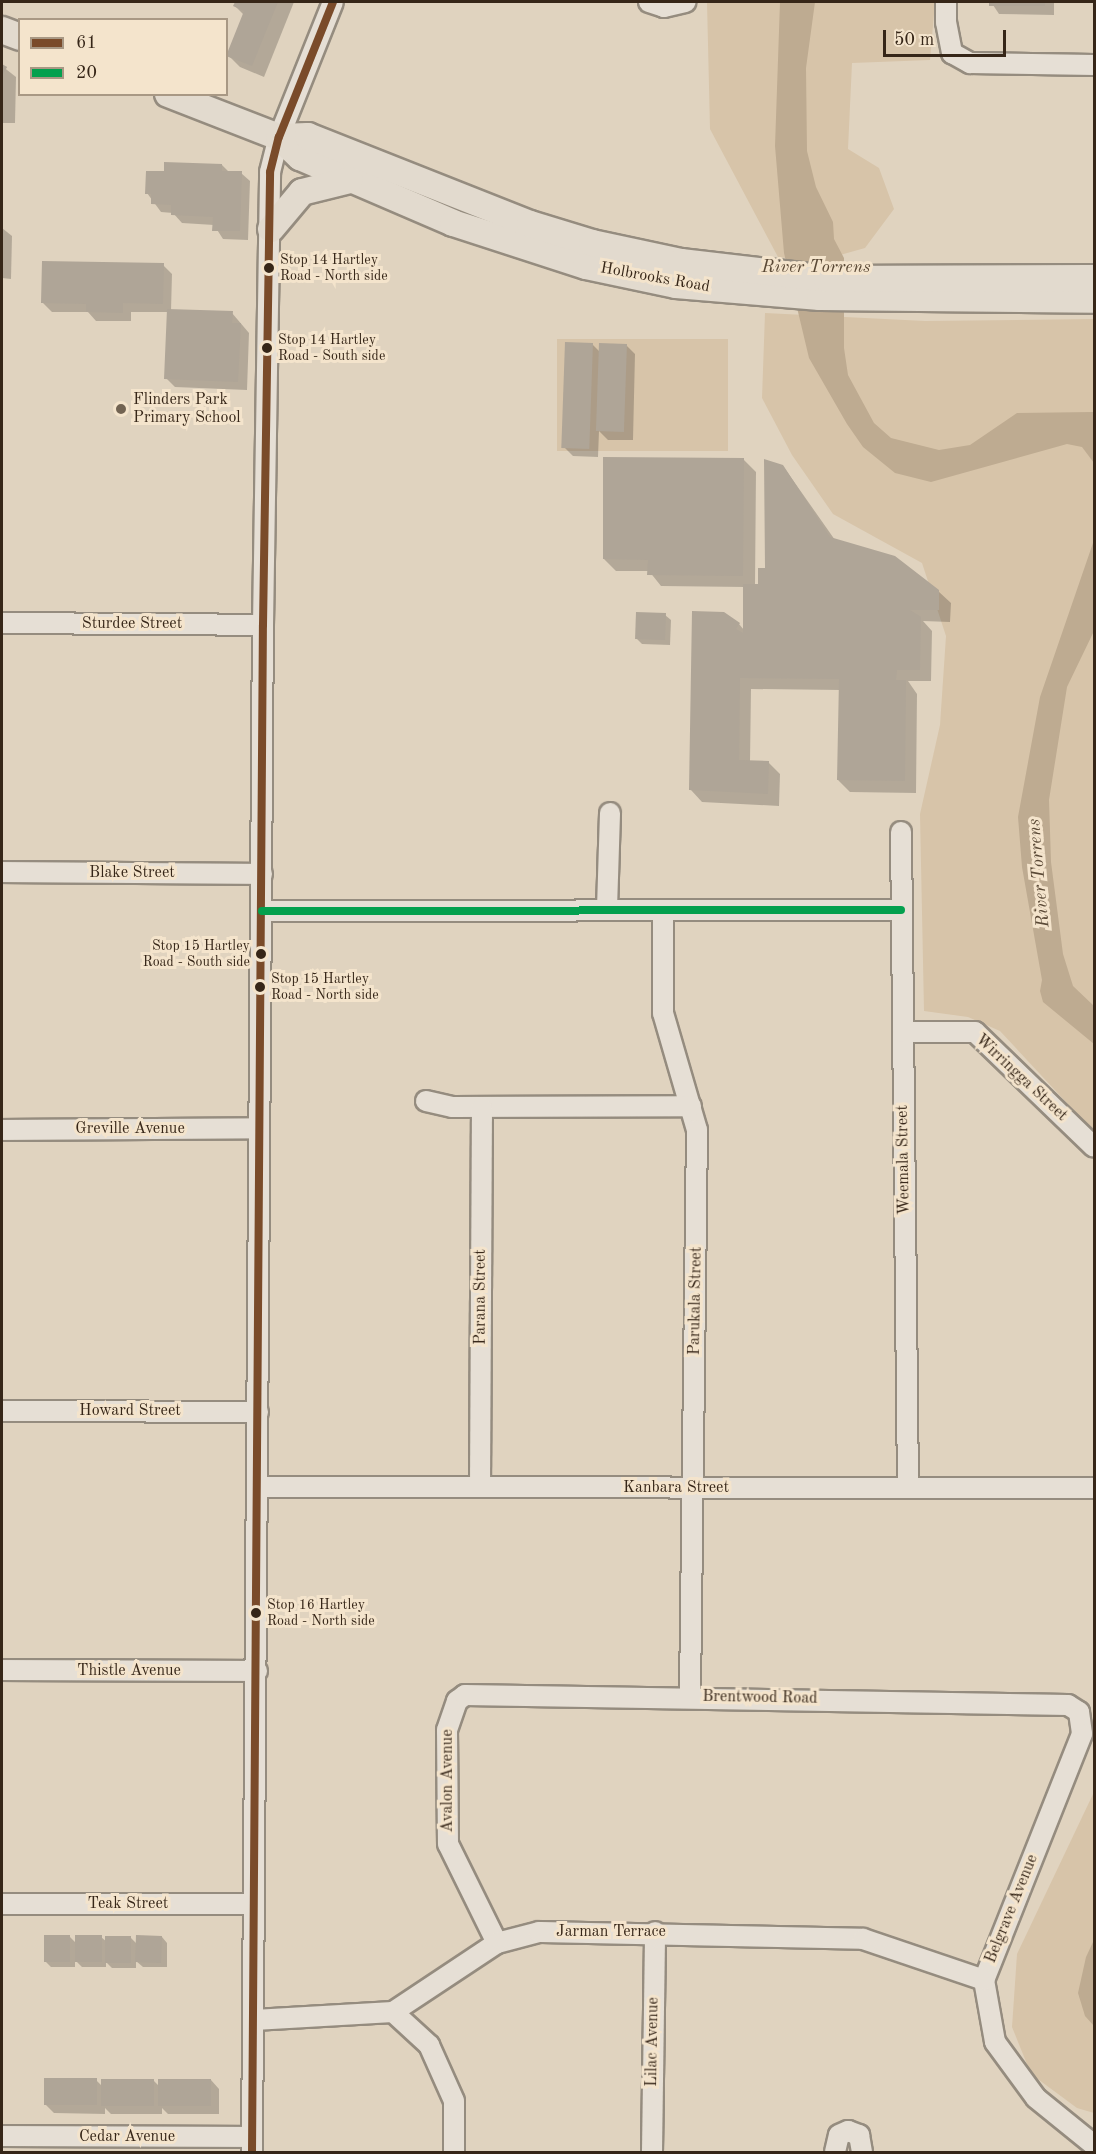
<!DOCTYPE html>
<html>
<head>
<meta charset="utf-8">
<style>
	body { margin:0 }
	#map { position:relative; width:1096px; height:2154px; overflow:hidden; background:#e0d3bf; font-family:"Old Standard TT",serif }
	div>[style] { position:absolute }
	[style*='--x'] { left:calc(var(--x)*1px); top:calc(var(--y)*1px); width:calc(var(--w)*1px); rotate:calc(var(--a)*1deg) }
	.green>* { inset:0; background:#d7c4a9; transform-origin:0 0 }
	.water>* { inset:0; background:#beab91 }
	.shadow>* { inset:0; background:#0003 }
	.building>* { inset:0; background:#afa597; transform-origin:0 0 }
	.roads { filter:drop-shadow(2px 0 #958c7f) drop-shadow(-2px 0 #958c7f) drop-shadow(0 2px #958c7f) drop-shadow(0 -2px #958c7f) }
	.minor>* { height:20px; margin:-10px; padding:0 10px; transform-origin:10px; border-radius:10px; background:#e6dfd5 }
	.major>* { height:26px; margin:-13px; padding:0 13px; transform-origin:13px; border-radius:13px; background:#e2dace }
	.bus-1>* { height:8px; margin:-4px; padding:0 4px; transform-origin:4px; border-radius:4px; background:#7a4b2a }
	.bus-2>* { height:8px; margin:-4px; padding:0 4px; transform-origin:4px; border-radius:4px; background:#03a04e }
	.dots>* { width:16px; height:16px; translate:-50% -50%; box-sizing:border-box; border:3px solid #f4e4cc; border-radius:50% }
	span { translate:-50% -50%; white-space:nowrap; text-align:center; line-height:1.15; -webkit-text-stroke:6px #f4e4cc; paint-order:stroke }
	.bus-label { font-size:14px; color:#362618 }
	.left { translate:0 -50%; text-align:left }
	.right { translate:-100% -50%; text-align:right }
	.street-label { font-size:16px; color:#362618 }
	.poi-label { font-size:16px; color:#362618 }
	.water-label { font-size:18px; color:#5a4936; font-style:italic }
	.frame { position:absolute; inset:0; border:3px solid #362618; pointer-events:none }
	.legend { position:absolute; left:18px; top:18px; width:210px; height:78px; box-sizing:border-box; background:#f4e4cc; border:2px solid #a89884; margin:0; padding:8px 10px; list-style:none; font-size:18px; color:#362618 }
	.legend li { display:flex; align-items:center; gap:12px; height:30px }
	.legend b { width:30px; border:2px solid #a89884 }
	.scale { position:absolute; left:883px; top:30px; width:123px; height:27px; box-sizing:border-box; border:3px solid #362618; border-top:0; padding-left:8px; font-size:18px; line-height:21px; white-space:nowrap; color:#362618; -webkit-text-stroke:4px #f4e4cc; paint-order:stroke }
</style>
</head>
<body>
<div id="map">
	<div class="green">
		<div style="clip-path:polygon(707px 2px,935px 2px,930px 60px,852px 63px,848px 149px,879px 168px,894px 209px,865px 248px,815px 262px,778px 257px,710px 129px)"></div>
		<div style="clip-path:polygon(765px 313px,925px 321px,1094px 319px,1094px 1132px,1000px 1031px,968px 1017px,924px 1011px,920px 814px,940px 725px,946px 636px,922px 563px,833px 514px,792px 455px,762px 398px)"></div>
		<div style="left:557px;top:339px;width:171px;height:112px"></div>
		<div style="clip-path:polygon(1094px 1792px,1094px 2113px,1077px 2108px,1031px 2074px,1012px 2027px,1017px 1954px)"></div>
	</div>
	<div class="water">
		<div style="clip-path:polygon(780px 2px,815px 2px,806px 68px,807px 151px,816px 187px,833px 222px,834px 239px,844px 258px,844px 348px,848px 375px,874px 423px,891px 438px,939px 450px,970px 445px,1017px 413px,1093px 412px,1094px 463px,1082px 447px,1067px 444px,931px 482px,895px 473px,863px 447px,847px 424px,809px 358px,784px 253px,775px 146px)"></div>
		<div style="clip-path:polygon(1094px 540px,1094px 631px,1067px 687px,1049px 800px,1051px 862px,1063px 954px,1073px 986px,1094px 1006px,1094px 1044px,1043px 1002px,1040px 991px,1042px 980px,1022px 867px,1018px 817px,1040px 697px)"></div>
		<div style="clip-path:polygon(1094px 1940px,1094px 2026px,1085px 2016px,1078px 1993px,1086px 1957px)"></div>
	</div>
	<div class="shadow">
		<div style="clip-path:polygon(236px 2px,294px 2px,264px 77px,240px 67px,228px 55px,244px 15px,235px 6px)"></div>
		<div style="clip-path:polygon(991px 2px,1054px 2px,1054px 15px,999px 14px)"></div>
		<div style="clip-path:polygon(2px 66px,16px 77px,15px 123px,2px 123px)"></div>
		<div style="clip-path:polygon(222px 165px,229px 172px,241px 173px,250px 181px,248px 240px,223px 239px,214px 225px,182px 223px,173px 213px,161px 212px,147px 193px,165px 173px)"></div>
		<div style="clip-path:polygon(2px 228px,12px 236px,11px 279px,2px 278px)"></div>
		<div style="clip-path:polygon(163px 265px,172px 274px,171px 311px,232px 313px,249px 333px,247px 390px,175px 387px,166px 378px,168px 312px,131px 312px,131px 321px,96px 321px,88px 312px,52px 312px,43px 303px)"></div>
		<div style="clip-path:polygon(592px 344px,601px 353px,626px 345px,635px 354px,633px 440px,608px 440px,599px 431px,598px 457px,573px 456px,564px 447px)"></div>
		<div style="clip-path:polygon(744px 460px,756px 472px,755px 586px,759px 586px,767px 569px,783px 466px,835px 540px,938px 591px,951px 603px,950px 622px,923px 621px,932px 631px,931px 681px,908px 681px,917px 694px,916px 793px,850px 792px,838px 780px,840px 690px,751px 689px,750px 762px,768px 762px,780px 774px,779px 806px,702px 802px,691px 790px,693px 613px,739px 624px,744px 630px,745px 587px,661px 586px,649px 571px,616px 571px,604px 559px)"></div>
		<div style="clip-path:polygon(665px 615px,671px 620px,670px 645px,642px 644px,636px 638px)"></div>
		<div style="clip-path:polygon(70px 1937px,77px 1944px,101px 1937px,107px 1942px,131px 1938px,137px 1944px,162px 1937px,167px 1943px,167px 1967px,143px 1967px,136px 1961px,136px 1968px,112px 1968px,106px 1962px,106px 1967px,82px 1967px,75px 1960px,75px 1967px,51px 1967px,45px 1961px)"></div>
		<div style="clip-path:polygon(96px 2080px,102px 2086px,154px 2081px,160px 2087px,211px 2080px,219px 2089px,219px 2114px,168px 2114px,162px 2108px,162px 2114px,111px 2114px,105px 2108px,105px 2114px,54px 2113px,45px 2104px)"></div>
	</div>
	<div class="building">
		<div style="clip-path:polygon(235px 2px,278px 2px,252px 66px,226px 56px,244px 11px,233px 6px)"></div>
		<div style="left:989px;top:2px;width:56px;height:4px"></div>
		<div style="left:2px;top:64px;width:6px;height:51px;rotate:31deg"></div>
		<div style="clip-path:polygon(164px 162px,222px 164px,222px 171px,242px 171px,240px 231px,212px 231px,213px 217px,171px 215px,171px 205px,151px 204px,151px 194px,145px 194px,146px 171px,164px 171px)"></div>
		<div style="clip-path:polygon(42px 261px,164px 263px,163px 304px,123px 303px,123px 313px,86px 312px,86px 304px,41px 303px)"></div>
		<div style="clip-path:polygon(167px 309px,233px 311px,232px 323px,241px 323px,238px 382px,164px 379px)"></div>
		<div style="left:565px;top:342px;width:28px;height:106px;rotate:2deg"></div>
		<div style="left:599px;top:343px;width:28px;height:88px;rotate:2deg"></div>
		<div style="clip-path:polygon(603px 457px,744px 458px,743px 576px,647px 575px,648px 560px,603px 559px)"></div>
		<div style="clip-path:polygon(764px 459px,783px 465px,830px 537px,895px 556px,939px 590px,939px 610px,910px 610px,921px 617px,920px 670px,897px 670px,896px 680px,906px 680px,905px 781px,837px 780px,839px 679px,740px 678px,739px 760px,769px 761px,768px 794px,689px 790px,692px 611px,724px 612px,740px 623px,736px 629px,743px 633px,743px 584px,758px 584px,758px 568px,765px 568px)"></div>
		<div style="left:636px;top:612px;width:30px;height:27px;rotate:2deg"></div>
		<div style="left:44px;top:1935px;width:26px;height:27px"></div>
		<div style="left:75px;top:1935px;width:27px;height:27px"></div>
		<div style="left:136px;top:1935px;width:26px;height:27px;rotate:2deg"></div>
		<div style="left:105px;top:1936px;width:26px;height:27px"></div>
		<div style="left:44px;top:2078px;width:53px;height:27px"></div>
		<div style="left:101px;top:2079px;width:53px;height:27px"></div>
		<div style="left:158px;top:2079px;width:53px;height:27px"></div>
	</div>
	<div class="roads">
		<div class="minor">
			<div style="--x:649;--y:2;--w:16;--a:18"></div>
			<div style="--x:664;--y:7;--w:22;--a:-13"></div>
			<div style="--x:946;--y:2;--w:20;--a:90"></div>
			<div style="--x:946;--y:22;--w:32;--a:79"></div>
			<div style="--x:952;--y:53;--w:21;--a:29"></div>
			<div style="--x:970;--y:63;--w:124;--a:0.9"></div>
			<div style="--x:2;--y:623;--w:261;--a:0.4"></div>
			<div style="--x:901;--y:832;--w:656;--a:89.39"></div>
			<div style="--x:2;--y:872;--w:260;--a:0.4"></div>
			<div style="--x:607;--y:909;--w:96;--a:-88.2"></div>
			<div style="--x:663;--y:910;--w:103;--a:90"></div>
			<div style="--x:663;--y:1013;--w:122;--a:73.8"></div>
			<div style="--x:697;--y:1130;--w:567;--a:90.71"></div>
			<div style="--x:262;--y:911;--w:639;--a:-0.09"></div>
			<div style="--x:903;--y:1032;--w:72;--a:0"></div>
			<div style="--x:975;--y:1032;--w:165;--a:44"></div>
			<div style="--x:426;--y:1101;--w:27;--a:13"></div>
			<div style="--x:452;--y:1107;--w:239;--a:-0.2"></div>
			<div style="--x:2;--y:1130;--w:257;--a:-0.4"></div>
			<div style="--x:2;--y:1411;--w:256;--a:0.2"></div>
			<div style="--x:480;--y:1486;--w:378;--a:-89.7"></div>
			<div style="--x:258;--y:1487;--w:836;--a:0.07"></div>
			<div style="--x:2;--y:1670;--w:255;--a:0.2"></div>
			<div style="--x:2;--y:1904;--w:252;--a:0"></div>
			<div style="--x:497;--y:1943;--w:110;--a:-116.3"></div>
			<div style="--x:448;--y:1844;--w:114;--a:-90.5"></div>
			<div style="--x:447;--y:1730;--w:31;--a:-71"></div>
			<div style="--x:457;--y:1701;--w:10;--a:-37"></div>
			<div style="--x:465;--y:1695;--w:603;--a:0.95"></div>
			<div style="--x:1068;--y:1705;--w:13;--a:32"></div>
			<div style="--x:1079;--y:1712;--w:22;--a:82"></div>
			<div style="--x:1082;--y:1734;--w:265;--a:111.7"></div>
			<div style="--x:984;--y:1980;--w:63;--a:79.9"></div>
			<div style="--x:995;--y:2042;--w:69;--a:53.8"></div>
			<div style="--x:1036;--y:2098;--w:75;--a:39"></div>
			<div style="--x:393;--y:2012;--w:49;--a:42.5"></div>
			<div style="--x:429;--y:2045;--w:61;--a:65.9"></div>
			<div style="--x:454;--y:2101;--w:51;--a:90"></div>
			<div style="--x:254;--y:2020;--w:139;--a:-3.3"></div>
			<div style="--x:393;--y:2012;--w:125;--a:-33.6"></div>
			<div style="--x:497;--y:1943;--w:43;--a:-14.7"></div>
			<div style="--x:539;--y:1932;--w:324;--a:1.2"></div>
			<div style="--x:863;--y:1939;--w:128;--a:18.7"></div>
			<div style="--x:2;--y:2136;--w:250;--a:0.2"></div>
			<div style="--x:252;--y:2152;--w:1527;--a:-89.59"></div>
			<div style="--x:263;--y:625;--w:453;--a:-89.1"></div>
			<div style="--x:270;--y:172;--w:36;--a:-76"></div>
			<div style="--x:279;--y:137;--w:145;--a:-68.2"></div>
			<div style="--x:652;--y:2152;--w:220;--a:-89.2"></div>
			<div style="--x:835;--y:2152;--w:17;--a:-77"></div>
			<div style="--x:839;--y:2135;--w:10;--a:-24"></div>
			<div style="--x:848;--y:2131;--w:12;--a:20"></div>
			<div style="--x:859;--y:2135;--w:17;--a:80"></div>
		</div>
		<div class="major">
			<div style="--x:2;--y:30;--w:19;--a:21"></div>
			<div style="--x:168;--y:94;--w:119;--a:21.2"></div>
			<div style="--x:279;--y:137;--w:29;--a:44"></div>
			<div style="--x:300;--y:157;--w:167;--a:23.3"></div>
			<div style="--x:453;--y:223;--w:140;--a:17.9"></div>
			<div style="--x:586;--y:266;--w:92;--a:11.9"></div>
			<div style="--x:676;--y:285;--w:144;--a:4.8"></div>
			<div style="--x:820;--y:297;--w:274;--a:0.6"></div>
			<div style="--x:279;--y:137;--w:29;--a:-2"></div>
			<div style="--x:308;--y:136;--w:239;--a:21.6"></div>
			<div style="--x:530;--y:224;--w:65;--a:17"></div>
			<div style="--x:592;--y:243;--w:91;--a:12.1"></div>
			<div style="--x:681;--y:262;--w:147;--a:6.6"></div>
			<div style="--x:827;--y:279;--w:267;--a:-0.2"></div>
			<div style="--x:271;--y:229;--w:48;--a:-50"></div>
			<div style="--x:302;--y:192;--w:49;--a:-14"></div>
		</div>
	</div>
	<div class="bus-1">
		<div style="--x:252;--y:2152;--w:1527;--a:-89.59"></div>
		<div style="--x:263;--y:625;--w:453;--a:-89.1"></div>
		<div style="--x:270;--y:172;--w:36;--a:-76"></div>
		<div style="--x:279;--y:137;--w:145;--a:-68.2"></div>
	</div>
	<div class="bus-2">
		<div style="--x:262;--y:911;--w:639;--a:-0.09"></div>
	</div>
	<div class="dots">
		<div style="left:269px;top:268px;background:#362618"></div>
		<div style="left:267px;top:348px;background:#362618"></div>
		<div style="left:121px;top:409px;background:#726352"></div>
		<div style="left:261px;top:954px;background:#362618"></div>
		<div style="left:260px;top:987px;background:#362618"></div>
		<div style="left:256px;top:1613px;background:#362618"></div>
	</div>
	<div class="bus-label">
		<span class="left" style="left:280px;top:268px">Stop 14 Hartley<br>Road - North side</span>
		<span class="left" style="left:278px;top:348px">Stop 14 Hartley<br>Road - South side</span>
		<span class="right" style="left:250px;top:954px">Stop 15 Hartley<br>Road - South side</span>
		<span class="left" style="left:271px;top:987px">Stop 15 Hartley<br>Road - North side</span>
		<span class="left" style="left:267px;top:1613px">Stop 16 Hartley<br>Road - North side</span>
	</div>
	<div class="street-label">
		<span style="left:655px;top:278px;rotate:10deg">Holbrooks Road</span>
		<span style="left:132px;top:624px">Sturdee Street</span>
		<span style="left:132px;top:873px">Blake Street</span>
		<span style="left:1021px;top:1078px;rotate:43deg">Wirringga Street</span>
		<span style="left:130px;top:1129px">Greville Avenue</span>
		<span style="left:904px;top:1160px;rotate:-91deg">Weemala Street</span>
		<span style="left:481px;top:1297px;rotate:-90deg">Parana Street</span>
		<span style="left:696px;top:1301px;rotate:-89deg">Parukala Street</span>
		<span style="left:130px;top:1411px">Howard Street</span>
		<span style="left:676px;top:1488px">Kanbara Street</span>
		<span style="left:129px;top:1671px">Thistle Avenue</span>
		<span style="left:760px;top:1698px;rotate:1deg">Brentwood Road</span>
		<span style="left:448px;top:1781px;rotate:-90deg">Avalon Avenue</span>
		<span style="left:128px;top:1904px">Teak Street</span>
		<span style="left:1012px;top:1909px;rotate:-68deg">Belgrave Avenue</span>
		<span style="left:611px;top:1932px">Jarman Terrace</span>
		<span style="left:653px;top:2042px;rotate:-89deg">Lilac Avenue</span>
		<span style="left:127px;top:2137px">Cedar Avenue</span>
	</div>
	<div class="poi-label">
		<span class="left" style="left:133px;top:409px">Flinders Park<br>Primary School</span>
	</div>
	<div class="water-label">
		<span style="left:816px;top:267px">River Torrens</span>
		<span style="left:1039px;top:873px;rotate:-95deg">River Torrens</span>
	</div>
	<div class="frame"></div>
	<ul class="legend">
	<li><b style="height:8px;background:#7a4b2a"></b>61</li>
	<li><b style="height:8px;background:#03a04e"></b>20</li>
	</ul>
	<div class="scale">50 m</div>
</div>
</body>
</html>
